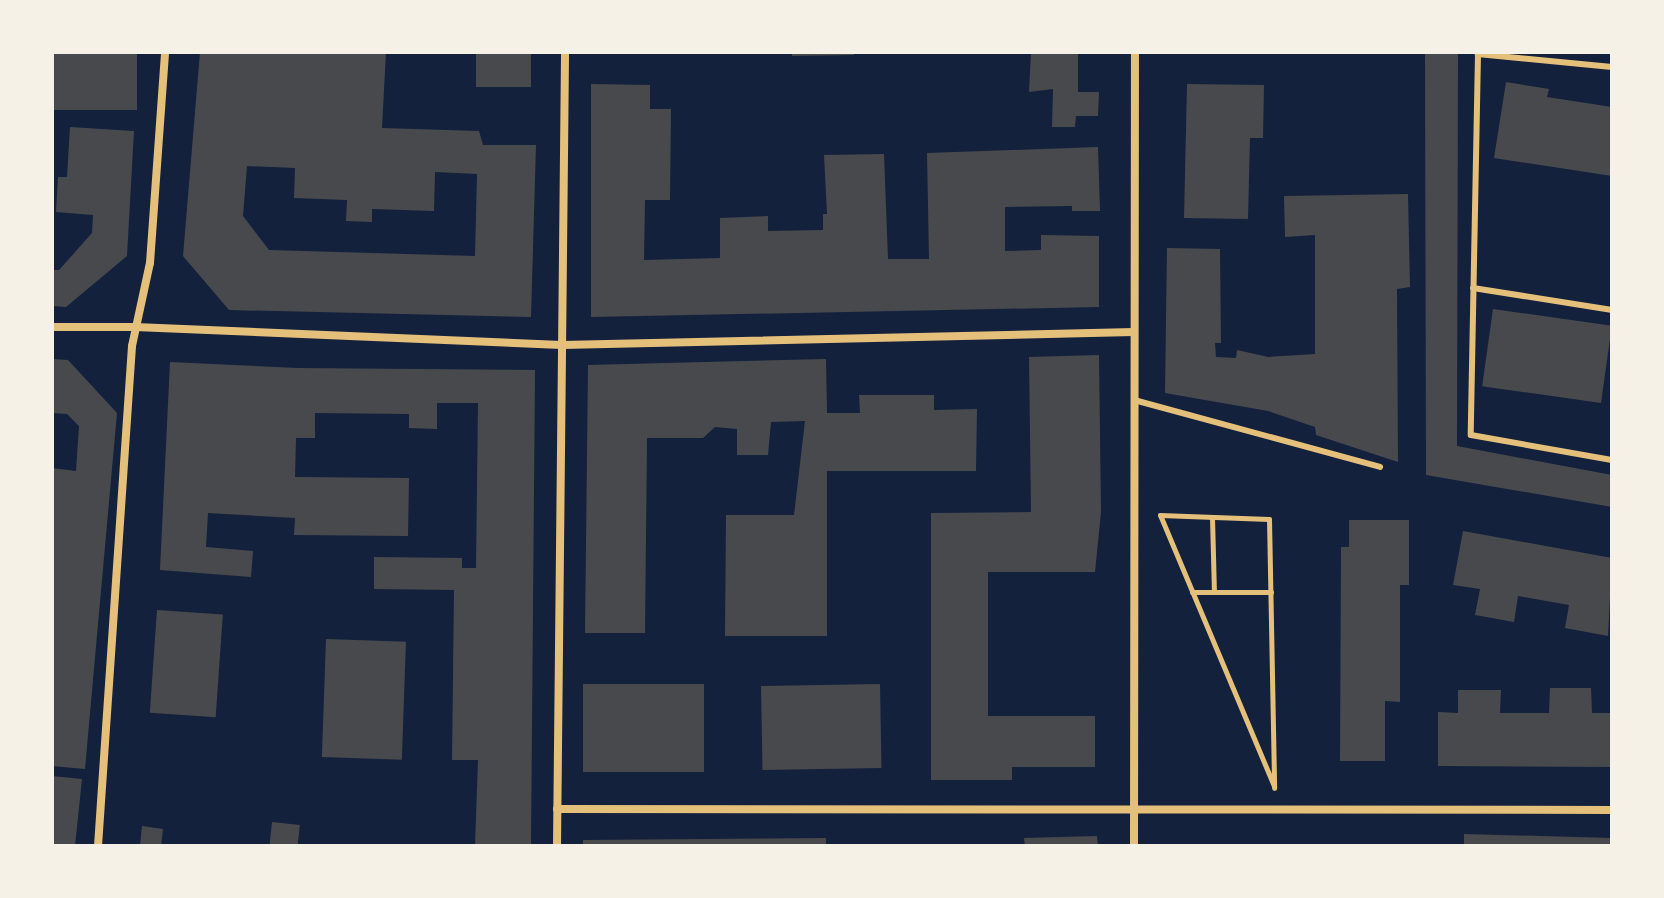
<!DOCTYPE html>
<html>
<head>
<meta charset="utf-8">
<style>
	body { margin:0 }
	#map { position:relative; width:1664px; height:898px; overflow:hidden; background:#14213d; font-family:"Sofia Sans Condensed",sans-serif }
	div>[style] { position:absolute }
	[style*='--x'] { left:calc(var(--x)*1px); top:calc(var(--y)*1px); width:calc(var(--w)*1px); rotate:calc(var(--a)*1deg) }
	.building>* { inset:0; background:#48494c; transform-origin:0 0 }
	.path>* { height:5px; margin:-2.5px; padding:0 2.5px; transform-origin:2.5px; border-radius:2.5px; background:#e5c07b }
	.service>* { height:6px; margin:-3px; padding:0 3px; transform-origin:3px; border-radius:3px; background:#e5c07b }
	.minor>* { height:8px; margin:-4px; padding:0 4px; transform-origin:4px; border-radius:4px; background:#e5c07b }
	span { translate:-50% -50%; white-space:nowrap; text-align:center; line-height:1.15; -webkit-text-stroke:7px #f6f1e7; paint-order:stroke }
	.frame { position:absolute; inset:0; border:54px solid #f6f1e7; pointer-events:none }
</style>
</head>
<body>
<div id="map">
	<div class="building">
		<div style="left:52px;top:52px;width:85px;height:58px"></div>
		<div style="clip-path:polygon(evenodd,200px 52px,386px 52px,382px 128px,479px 131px,483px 145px,536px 145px,531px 317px,229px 310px,183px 256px,200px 52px,247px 166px,295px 168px,294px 198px,347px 200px,346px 221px,372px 222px,372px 209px,434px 211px,435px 172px,477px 174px,475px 256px,269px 250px,243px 216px,247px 166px)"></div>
		<div style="left:476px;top:52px;width:55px;height:35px"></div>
		<div style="clip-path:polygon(792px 52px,854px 52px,854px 55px,792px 56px)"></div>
		<div style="clip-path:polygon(1031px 52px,1078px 52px,1078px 92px,1099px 92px,1098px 116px,1076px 116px,1075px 127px,1052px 127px,1053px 89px,1029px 92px)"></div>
		<div style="clip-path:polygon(1425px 52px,1458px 52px,1457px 446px,1612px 475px,1612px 507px,1426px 475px)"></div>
		<div style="clip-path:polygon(1506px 82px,1549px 89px,1547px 97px,1612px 107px,1612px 176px,1494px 158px)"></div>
		<div style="clip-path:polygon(591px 84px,650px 85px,650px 109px,671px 109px,670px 200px,645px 200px,644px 260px,720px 258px,720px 218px,768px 216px,768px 231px,823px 230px,823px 214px,827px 214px,824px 155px,884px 154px,888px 259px,929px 259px,927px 153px,1098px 147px,1100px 211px,1072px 211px,1072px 206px,1005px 207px,1005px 251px,1041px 250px,1041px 235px,1099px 236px,1099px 307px,591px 317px)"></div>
		<div style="clip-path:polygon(1187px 84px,1264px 85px,1263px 138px,1250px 138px,1248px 219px,1184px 218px)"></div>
		<div style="clip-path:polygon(70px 127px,134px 131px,127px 256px,66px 307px,52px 306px,52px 270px,59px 270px,92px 233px,93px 215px,56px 212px,58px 177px,67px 177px)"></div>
		<div style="clip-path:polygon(1408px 194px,1410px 287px,1397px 289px,1398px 462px,1316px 435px,1315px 427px,1268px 411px,1165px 393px,1167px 248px,1220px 249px,1221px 343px,1215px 343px,1216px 357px,1236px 358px,1237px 350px,1268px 357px,1315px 354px,1315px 235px,1285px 237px,1284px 196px)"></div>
		<div style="left:1493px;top:309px;width:120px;height:78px;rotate:8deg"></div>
		<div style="clip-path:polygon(1099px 355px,1101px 512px,1095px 572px,988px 572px,988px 716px,1095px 716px,1095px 767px,1012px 767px,1012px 780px,931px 780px,931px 513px,1031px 512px,1029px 357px)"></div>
		<div style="clip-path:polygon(52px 359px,68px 360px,117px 413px,85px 769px,52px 766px,52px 468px,76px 471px,79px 426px,67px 414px,52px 413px)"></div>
		<div style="clip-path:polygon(826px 359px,827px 413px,860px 413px,859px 395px,934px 395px,934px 410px,977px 409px,976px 471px,827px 471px,827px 636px,725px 636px,726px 515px,794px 515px,805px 421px,771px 422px,768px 455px,737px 455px,737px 429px,715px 427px,703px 438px,647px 438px,645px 633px,585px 633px,588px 365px)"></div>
		<div style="clip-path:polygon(170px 362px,297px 368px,535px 370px,531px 846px,475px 846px,478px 760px,452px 760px,454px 590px,374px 589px,374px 557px,462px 558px,462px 568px,476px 568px,478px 403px,437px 403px,437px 429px,409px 428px,409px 414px,315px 413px,315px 438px,296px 438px,295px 477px,409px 478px,408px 536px,294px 535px,295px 518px,208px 513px,206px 547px,253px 551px,251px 577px,160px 570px)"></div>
		<div style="clip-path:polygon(1349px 520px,1409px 520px,1409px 585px,1400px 585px,1400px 702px,1385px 701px,1385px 761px,1340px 761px,1341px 547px,1349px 547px)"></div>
		<div style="clip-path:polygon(1463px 531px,1612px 558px,1608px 636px,1565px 628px,1569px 605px,1518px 596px,1514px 622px,1475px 615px,1480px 589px,1453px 585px)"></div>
		<div style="left:157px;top:610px;width:66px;height:103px;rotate:4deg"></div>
		<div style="left:326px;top:639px;width:80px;height:118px;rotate:2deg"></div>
		<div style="left:583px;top:684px;width:121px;height:88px"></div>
		<div style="left:880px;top:684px;width:84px;height:119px;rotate:89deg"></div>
		<div style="clip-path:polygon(1550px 688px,1591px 688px,1592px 713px,1612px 713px,1612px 767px,1438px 766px,1438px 712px,1458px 713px,1458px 690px,1501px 690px,1500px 713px,1549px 713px)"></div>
		<div style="clip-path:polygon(52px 776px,82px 779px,75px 846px,52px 846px)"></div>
		<div style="left:272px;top:822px;width:28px;height:24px;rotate:6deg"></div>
		<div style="clip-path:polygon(142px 826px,163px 829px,161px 846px,140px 846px)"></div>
		<div style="clip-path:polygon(1464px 834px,1612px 838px,1612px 846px,1464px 846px)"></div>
		<div style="clip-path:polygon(1097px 836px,1098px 846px,1025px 846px,1024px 838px)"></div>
		<div style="clip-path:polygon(826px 838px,826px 846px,583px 846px,583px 840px)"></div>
	</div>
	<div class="path">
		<div style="--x:1212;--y:517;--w:75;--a:88.5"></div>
		<div style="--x:1192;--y:592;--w:79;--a:0"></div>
		<div style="--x:1274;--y:786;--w:294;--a:-112.8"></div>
		<div style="--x:1160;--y:515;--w:109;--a:2.1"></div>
		<div style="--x:1269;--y:519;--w:269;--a:88.9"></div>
	</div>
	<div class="service">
		<div style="--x:1612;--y:67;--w:135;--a:-174.5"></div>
		<div style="--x:1478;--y:54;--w:381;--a:91.1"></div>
		<div style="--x:1471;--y:435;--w:143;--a:10.1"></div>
		<div style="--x:1473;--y:288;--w:141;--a:9"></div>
		<div style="--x:1134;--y:400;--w:255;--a:15.2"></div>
	</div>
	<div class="minor">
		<div style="--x:52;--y:327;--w:83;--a:0"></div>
		<div style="--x:135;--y:327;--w:427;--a:2.4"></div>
		<div style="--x:562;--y:345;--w:572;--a:-1.3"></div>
		<div style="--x:557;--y:809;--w:1055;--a:0.05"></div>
		<div style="--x:98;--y:846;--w:501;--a:-86.11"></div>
		<div style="--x:132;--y:346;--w:85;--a:-77.8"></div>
		<div style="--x:150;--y:263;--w:212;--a:-85.9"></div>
		<div style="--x:557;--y:846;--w:794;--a:-89.42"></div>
		<div style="--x:1134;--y:846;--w:794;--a:-89.93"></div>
	</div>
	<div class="frame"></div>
</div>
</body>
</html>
